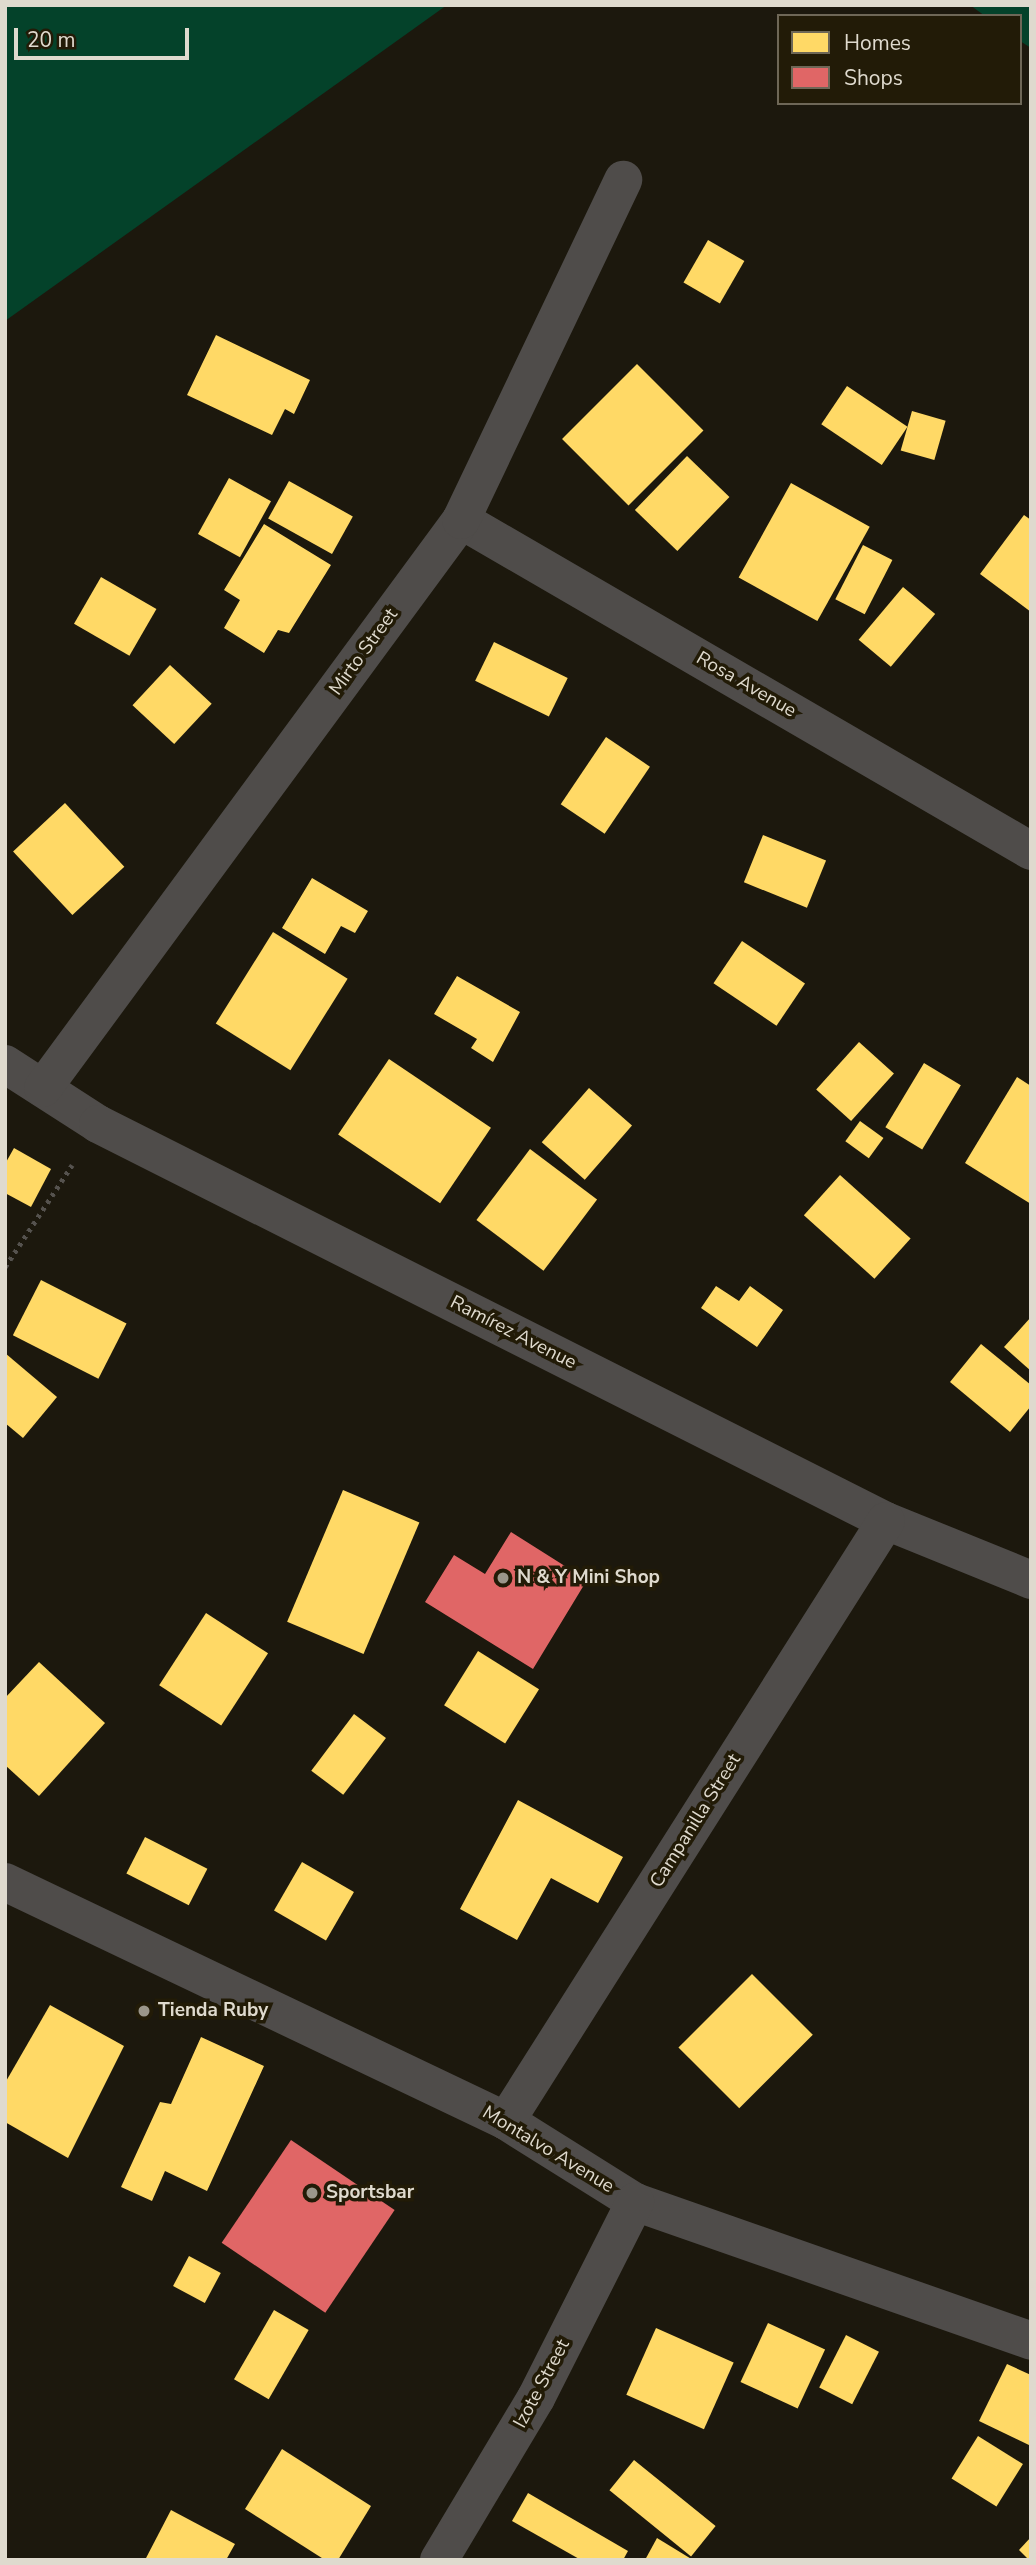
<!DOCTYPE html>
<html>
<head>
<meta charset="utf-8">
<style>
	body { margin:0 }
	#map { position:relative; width:1036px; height:2565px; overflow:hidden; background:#1c180d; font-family:"Nunito Sans",sans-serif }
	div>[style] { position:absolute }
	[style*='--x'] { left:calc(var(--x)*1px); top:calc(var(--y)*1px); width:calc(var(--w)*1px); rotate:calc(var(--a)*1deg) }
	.green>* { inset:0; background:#04422a }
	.homes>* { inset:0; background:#ffd966; transform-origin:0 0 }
	.shops>* { inset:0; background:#e06666; transform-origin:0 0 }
	.path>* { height:4.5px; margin-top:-2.25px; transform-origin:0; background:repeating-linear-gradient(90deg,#55524e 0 3.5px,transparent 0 8.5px) }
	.minor>* { height:38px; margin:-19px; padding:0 19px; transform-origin:19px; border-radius:19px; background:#4f4c4a }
	.dots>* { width:19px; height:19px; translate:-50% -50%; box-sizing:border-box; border:4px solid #221b07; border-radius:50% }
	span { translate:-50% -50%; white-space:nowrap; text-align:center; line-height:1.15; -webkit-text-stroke:7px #221b07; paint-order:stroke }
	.street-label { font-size:19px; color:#dfdace }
	.poi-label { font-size:19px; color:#dfdace; font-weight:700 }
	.left { translate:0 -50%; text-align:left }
	.frame { position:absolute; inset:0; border:7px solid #dfdace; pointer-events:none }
	.legend { position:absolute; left:777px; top:14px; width:245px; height:91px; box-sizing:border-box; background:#221b07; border:2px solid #6e6757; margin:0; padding:9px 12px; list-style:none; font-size:21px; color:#dfdace }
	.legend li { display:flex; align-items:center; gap:14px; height:35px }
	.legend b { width:35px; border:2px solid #6e6757 }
	.scale { position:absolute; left:14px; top:28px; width:175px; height:32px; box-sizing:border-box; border:4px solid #dfdace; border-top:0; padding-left:9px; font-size:21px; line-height:24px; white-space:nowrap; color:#dfdace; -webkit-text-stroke:5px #221b07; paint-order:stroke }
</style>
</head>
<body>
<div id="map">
	<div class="green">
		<div style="clip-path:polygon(5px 5px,447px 5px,5px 321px)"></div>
		<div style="clip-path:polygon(970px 5px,1031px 5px,1031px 48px,1020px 41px,1020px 16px,985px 16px)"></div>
	</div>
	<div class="homes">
		<div style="left:708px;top:240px;width:42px;height:49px;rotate:30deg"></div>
		<div style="clip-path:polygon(216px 335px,310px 380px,294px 414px,285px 409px,272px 435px,187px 395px)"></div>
		<div style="left:637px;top:364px;width:94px;height:106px;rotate:45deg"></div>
		<div style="left:847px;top:386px;width:73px;height:46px;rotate:34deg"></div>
		<div style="left:912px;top:411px;width:35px;height:41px;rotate:16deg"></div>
		<div style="left:687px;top:456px;width:59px;height:75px;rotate:44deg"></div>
		<div style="left:229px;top:478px;width:48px;height:64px;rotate:29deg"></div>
		<div style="left:289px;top:481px;width:73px;height:43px;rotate:29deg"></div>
		<div style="left:791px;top:483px;width:90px;height:108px;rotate:29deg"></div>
		<div style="clip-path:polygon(1024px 515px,1031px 520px,1031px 612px,980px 574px)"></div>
		<div style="clip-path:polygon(264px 524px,331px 565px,289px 633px,278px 630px,264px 653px,224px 628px,240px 600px,224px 590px)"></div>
		<div style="left:863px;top:545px;width:33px;height:61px;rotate:27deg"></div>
		<div style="left:101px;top:577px;width:64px;height:54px;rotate:30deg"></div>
		<div style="left:903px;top:587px;width:42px;height:69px;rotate:40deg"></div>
		<div style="left:494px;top:642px;width:82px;height:43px;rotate:26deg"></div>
		<div style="left:170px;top:665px;width:57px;height:55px;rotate:43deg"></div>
		<div style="left:606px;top:737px;width:53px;height:81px;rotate:34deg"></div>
		<div style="left:65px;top:803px;width:87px;height:71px;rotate:47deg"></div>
		<div style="left:763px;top:835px;width:68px;height:51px;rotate:22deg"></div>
		<div style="clip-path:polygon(312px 878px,368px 911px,355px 933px,341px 926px,325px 954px,282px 928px)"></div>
		<div style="left:273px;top:932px;width:88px;height:108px;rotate:32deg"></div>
		<div style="left:742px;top:941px;width:76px;height:51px;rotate:34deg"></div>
		<div style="clip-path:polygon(457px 976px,520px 1012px,493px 1062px,471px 1048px,477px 1039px,434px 1014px)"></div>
		<div style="left:859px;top:1042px;width:47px;height:64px;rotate:42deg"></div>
		<div style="left:389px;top:1059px;width:123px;height:91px;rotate:34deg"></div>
		<div style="left:924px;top:1063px;width:43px;height:75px;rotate:31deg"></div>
		<div style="clip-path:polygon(1017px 1077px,1031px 1086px,1031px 1204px,965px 1163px)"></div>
		<div style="left:589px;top:1088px;width:57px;height:72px;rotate:41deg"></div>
		<div style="left:860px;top:1121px;width:29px;height:25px;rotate:36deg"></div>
		<div style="clip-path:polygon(14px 1148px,51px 1169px,31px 1207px,5px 1193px,5px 1164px)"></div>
		<div style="left:530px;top:1149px;width:84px;height:89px;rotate:37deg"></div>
		<div style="left:840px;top:1175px;width:95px;height:54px;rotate:42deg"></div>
		<div style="left:41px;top:1280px;width:96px;height:62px;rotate:27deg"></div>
		<div style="clip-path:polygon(716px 1286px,739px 1301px,750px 1286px,783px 1310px,757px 1347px,701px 1308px)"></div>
		<div style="clip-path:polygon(1031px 1317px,1031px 1371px,1004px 1347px)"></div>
		<div style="clip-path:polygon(981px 1344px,1031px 1385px,1031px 1406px,1010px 1432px,950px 1382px)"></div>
		<div style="clip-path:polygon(5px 1353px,57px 1397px,23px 1438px,5px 1423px)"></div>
		<div style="left:343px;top:1490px;width:83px;height:143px;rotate:23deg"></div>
		<div style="left:206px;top:1613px;width:74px;height:86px;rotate:33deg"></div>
		<div style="left:478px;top:1651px;width:72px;height:64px;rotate:32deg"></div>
		<div style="clip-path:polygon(39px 1662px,105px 1723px,39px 1796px,5px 1765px,5px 1698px)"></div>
		<div style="left:354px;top:1714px;width:40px;height:71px;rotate:37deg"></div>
		<div style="clip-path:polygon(518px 1800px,623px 1857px,598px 1903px,551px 1878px,517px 1940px,460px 1909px)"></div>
		<div style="left:145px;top:1837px;width:70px;height:41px;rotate:27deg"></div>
		<div style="left:302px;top:1862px;width:60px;height:56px;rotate:30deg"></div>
		<div style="left:752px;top:1974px;width:86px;height:104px;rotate:45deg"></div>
		<div style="clip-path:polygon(50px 2005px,124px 2046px,68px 2158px,5px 2122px,5px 2083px)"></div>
		<div style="clip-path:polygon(201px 2037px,264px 2066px,207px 2191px,165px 2171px,152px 2201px,121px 2187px,160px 2102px,171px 2104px)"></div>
		<div style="left:189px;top:2256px;width:36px;height:34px;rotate:28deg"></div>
		<div style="left:274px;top:2310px;width:40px;height:80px;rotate:30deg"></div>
		<div style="left:768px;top:2323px;width:63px;height:65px;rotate:25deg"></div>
		<div style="left:656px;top:2328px;width:85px;height:73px;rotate:24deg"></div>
		<div style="left:846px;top:2335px;width:37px;height:59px;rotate:27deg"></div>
		<div style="clip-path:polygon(1007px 2364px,1031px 2375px,1031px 2446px,979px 2421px)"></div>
		<div style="left:978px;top:2436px;width:53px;height:50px;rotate:32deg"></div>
		<div style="clip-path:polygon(282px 2449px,371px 2506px,338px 2560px,325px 2560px,245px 2509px)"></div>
		<div style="left:634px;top:2460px;width:105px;height:39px;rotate:39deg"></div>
		<div style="clip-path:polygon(528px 2493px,628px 2551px,623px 2560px,581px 2560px,512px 2521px)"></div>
		<div style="clip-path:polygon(171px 2510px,235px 2544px,226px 2560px,145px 2560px)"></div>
		<div style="clip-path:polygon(1031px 2537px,1031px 2560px,1029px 2560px,1019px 2550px)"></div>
		<div style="clip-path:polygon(657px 2538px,693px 2560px,645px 2560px)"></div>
	</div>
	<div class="shops">
		<div style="clip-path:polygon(511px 1532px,587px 1580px,533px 1669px,425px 1602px,454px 1555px,485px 1574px)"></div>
		<div style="left:291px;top:2140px;width:125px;height:124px;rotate:34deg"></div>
	</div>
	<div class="path">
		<div style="--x:5;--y:1267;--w:122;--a:-56.7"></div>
	</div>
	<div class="minor">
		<div style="--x:461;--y:520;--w:659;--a:30.14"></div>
		<div style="--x:5;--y:1064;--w:111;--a:32.8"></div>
		<div style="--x:98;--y:1124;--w:882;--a:26.74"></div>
		<div style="--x:886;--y:1521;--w:157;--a:22.1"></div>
		<div style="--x:43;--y:1088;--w:705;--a:-53.65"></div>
		<div style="--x:461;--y:520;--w:377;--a:-64.5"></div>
		<div style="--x:5;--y:1882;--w:555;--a:25.5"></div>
		<div style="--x:506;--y:2121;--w:152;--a:32.1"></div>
		<div style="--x:635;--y:2202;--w:420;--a:19.3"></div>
		<div style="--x:506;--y:2121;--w:710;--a:-57.65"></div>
		<div style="--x:439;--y:2560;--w:189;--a:-59.1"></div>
		<div style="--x:536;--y:2398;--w:220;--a:-63.2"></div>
	</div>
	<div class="dots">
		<div style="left:503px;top:1578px;background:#9b968a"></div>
		<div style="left:144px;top:2011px;background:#9b968a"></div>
		<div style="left:312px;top:2193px;background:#9b968a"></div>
	</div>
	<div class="street-label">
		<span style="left:364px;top:652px;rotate:-54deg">Mirto Street</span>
		<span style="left:746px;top:685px;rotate:30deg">Rosa Avenue</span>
		<span style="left:513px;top:1333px;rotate:27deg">Ramírez Avenue</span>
		<span style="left:696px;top:1821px;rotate:-58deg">Campanilla Street</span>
		<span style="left:548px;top:2150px;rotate:31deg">Montalvo Avenue</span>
		<span style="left:542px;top:2384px;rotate:-62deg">Izote Street</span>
	</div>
	<div class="poi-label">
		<span class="left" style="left:517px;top:1578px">N &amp; Y Mini Shop</span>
		<span class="left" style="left:158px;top:2011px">Tienda Ruby</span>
		<span class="left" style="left:326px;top:2193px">Sportsbar</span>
	</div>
	<div class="frame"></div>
	<ul class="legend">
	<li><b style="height:19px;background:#ffd966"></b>Homes</li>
	<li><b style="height:19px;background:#e06666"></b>Shops</li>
	</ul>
	<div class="scale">20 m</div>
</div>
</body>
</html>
